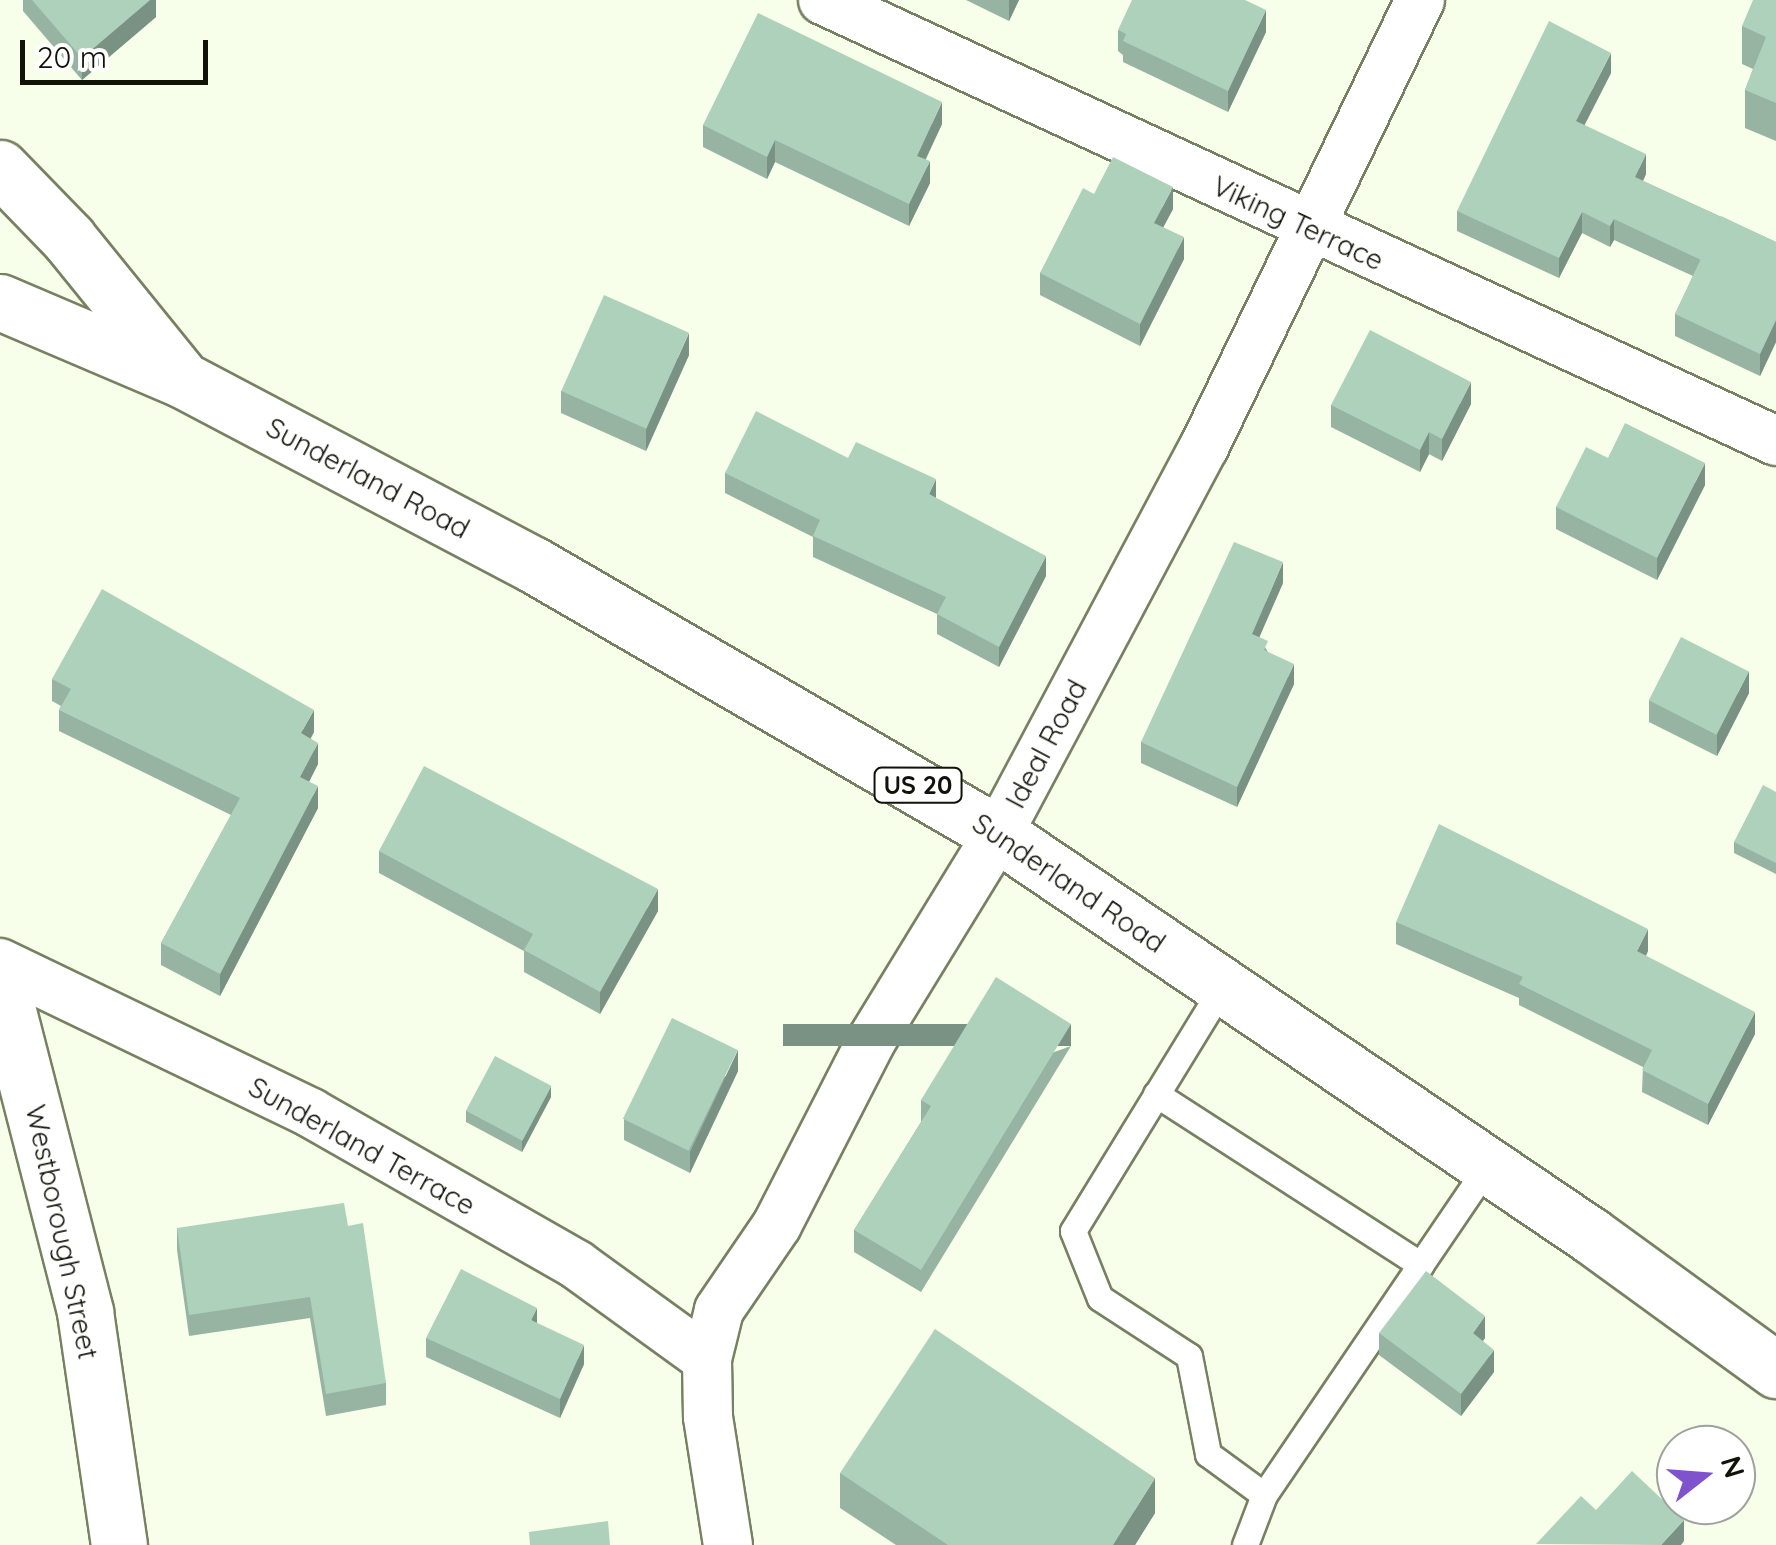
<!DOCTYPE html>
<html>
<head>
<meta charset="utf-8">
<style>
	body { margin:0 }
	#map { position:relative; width:1776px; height:1545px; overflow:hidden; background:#f7fee9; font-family:Quicksand,sans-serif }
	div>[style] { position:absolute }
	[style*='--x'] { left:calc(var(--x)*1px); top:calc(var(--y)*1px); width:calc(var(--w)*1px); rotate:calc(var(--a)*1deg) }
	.roads { filter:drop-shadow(2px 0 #768161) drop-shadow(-2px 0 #768161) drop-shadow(0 2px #768161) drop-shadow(0 -2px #768161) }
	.lane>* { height:25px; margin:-12.5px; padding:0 12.5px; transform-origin:12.5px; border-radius:12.5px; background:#fff }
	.street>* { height:48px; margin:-24px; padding:0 24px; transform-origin:24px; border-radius:24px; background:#fff }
	.secondary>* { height:55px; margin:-27.5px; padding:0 27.5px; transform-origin:27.5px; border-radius:27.5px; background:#fff }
	.primary>* { height:55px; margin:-27.5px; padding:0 27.5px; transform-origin:27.5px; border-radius:27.5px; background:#fff }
	.wall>* { inset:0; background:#96b4a1 }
	.shaded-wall>* { inset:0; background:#7a9283; transform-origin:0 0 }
	.building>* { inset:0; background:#aed1bb; transform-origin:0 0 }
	span { translate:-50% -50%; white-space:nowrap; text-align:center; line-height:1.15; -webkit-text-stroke:8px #fff; paint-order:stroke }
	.shield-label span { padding:2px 8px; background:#fff; border:2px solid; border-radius:8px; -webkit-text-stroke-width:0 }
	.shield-label { font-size:25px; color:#101308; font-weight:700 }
	.street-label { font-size:28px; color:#101308 }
	.north { position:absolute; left:1656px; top:1425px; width:100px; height:100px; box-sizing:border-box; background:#fff; border:2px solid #9fa19c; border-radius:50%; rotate:73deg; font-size:28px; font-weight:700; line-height:40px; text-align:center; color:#101308 }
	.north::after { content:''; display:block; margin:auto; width:35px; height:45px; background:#7f53cc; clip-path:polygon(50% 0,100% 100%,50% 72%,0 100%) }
	.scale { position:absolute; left:20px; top:40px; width:188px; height:45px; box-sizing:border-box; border:5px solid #101308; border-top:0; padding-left:12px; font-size:30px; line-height:35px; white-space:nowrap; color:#101308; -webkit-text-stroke:8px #fff; paint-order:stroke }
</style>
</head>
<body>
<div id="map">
	<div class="roads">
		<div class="lane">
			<div style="--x:1223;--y:986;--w:287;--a:121.5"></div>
			<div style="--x:1073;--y:1231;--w:72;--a:68.1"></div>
			<div style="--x:1100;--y:1298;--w:106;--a:33.1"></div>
			<div style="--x:1189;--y:1356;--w:100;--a:79"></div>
			<div style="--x:1208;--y:1454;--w:69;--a:36.2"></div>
			<div style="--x:1264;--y:1495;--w:398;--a:-55.8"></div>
			<div style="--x:1156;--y:1094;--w:315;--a:32.8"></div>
			<div style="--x:1245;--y:1545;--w:53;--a:-69.2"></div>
		</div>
		<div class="street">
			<div style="--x:823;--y:0;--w:1050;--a:24.83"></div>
			<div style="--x:0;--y:963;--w:345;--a:25.7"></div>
			<div style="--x:311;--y:1113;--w:306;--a:29.7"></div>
			<div style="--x:577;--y:1265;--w:160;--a:35.9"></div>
			<div style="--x:728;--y:1545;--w:130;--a:-98.9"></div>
			<div style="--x:708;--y:1417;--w:58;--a:-91"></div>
			<div style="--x:707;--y:1359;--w:50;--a:-76.2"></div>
			<div style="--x:719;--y:1310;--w:103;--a:-55.7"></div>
			<div style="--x:777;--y:1225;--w:207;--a:-62.9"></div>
			<div style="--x:871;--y:1041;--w:243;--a:-58.5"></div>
			<div style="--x:998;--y:834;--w:438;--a:-62"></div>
			<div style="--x:1204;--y:447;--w:496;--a:-64.2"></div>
		</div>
		<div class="secondary">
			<div style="--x:0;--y:980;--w:343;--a:75.6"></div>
			<div style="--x:85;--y:1312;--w:235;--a:81.7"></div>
		</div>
		<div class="primary">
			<div style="--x:0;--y:168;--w:98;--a:45.8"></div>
			<div style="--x:68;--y:238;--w:175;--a:51"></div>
			<div style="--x:0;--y:302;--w:199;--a:23.1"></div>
			<div style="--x:183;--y:380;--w:397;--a:27.8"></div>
			<div style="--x:534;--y:565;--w:536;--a:30.1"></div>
			<div style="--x:998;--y:834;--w:715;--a:34.11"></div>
			<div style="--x:1590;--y:1235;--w:230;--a:36"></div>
		</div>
	</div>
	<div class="wall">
		<div style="clip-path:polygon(23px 0,156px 0,156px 17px,82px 80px,23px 11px)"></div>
		<div style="clip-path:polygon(966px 0,1019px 0,1009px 21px)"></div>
		<div style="clip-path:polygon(1776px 0,1776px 141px,1745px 128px,1745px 90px,1753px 69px,1742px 64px,1742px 26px)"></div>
		<div style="clip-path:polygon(1118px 30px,1266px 32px,1228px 112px,1123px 62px,1123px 55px,1118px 51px)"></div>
		<div style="clip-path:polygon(1611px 73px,1584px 125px,1646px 174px,1643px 181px,1776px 242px,1776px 342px,1760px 376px,1675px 336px,1675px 314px,1693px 276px,1614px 240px,1610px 247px,1582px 233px,1559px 278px,1457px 231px,1457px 211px)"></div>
		<div style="clip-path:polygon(942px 124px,926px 159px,930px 183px,909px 226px,775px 162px,767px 179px,703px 147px,703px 125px)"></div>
		<div style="clip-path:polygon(1094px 194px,1173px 209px,1163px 227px,1184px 259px,1140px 346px,1040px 295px,1040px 273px)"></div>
		<div style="clip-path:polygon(689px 355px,646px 451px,561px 413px,561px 391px)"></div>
		<div style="clip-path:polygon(1471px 404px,1442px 461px,1429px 454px,1420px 472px,1331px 427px,1331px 405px)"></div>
		<div style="clip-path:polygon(848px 458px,1046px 576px,999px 667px,937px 634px,937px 614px,813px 557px,813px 537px,725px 493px,725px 473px)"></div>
		<div style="clip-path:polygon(1608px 458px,1705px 485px,1657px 580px,1556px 529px,1556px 507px)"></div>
		<div style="clip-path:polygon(1283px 583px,1259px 637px,1268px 652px,1294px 684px,1237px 807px,1141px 763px,1141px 742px)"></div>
		<div style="clip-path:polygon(52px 679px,314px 732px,311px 738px,318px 764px,309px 782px,318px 808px,220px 996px,161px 965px,161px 943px,231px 815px,59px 731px,59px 710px,61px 706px,52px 701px)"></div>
		<div style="clip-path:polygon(1749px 693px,1717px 756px,1649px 722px,1649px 700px)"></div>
		<div style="clip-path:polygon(1776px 792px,1776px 874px,1734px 853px,1734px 842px)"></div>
		<div style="clip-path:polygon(379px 851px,658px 911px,600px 1014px,524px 972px,524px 951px,379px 873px)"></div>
		<div style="clip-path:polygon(1396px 922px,1648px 951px,1646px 956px,1755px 1034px,1708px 1125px,1642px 1092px,1643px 1067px,1519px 1005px,1519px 998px,1396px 944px)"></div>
		<div style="clip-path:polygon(1071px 1046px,921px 1292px,854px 1252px,854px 1230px,921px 1122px,921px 1100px)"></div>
		<div style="clip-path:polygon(738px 1071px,690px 1173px,624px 1140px,624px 1119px)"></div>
		<div style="clip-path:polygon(551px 1097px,522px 1152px,466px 1122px,466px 1111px)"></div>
		<div style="clip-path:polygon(348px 1226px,386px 1383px,386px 1405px,326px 1416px,310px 1318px,189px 1336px,177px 1250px,177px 1228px)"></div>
		<div style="clip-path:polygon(537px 1324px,584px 1364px,560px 1418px,426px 1357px,426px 1338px)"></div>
		<div style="clip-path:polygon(1379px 1333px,1485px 1338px,1483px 1341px,1494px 1372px,1461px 1416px,1379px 1355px)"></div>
		<div style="clip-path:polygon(840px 1473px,1155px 1513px,1135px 1545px,896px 1545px,840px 1508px)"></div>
	</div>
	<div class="shaded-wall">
		<div style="clip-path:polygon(150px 0,156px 0,156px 17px,82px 80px,82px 58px)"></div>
		<div style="clip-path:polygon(1009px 0,1019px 0,1009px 21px)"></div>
		<div style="clip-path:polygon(1266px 10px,1266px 32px,1228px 112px,1228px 91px)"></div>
		<div style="clip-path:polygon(1611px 53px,1611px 73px,1576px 142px,1576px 121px)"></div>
		<div style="clip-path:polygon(942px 102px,942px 124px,917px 177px,917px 156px)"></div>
		<div style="clip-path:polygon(775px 140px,775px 162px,767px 179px,767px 157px)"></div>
		<div style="clip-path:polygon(1646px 154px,1646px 174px,1635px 198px,1635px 177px)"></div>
		<div style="clip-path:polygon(930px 161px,930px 183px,909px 226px,909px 204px)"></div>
		<div style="clip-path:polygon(1173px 187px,1173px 209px,1154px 245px,1154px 223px)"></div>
		<div style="clip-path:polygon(1582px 212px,1582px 233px,1559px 278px,1559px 258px)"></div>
		<div style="clip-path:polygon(1614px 219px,1614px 240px,1610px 247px,1610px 226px)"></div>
		<div style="clip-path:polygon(1184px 237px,1184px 259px,1140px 346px,1140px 324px)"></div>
		<div style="clip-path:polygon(1776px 320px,1776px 342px,1760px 376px,1760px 354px)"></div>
		<div style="clip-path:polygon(689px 333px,689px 355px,646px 451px,646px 429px)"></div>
		<div style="clip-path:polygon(1471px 382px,1471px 404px,1442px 461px,1442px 439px)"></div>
		<div style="clip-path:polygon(1429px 432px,1429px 454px,1420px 472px,1420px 450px)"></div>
		<div style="clip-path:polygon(1705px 463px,1705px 485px,1657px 580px,1657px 558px)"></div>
		<div style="clip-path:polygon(936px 479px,936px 500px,929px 494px)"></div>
		<div style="clip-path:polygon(1046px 556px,1046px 576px,999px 667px,999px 647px)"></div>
		<div style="clip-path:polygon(1283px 562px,1283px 583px,1252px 654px,1252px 634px)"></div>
		<div style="clip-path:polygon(1294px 664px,1294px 684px,1237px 807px,1237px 787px)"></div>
		<div style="clip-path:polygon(1749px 671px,1749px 693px,1717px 756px,1717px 734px)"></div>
		<div style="clip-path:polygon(314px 710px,314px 732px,301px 755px,301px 733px)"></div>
		<div style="clip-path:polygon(318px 743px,318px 764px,300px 799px,300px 777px)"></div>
		<div style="clip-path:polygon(318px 786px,318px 808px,220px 996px,220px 974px)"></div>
		<div style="clip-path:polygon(658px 889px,658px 911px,600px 1014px,600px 992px)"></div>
		<div style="clip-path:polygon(1648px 929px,1648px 951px,1637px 973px,1637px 951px)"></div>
		<div style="clip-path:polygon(1755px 1012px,1755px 1034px,1708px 1125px,1708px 1104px)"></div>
		<div style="left:1071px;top:1024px;width:22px;height:288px;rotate:90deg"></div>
		<div style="clip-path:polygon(738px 1050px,738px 1071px,690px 1173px,690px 1152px)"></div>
		<div style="clip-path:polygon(551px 1086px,551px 1097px,522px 1152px,522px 1141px)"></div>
		<div style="clip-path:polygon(537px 1308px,537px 1327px,531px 1320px)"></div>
		<div style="clip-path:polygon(1485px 1316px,1485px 1338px,1473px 1355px,1473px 1333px)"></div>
		<div style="clip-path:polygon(584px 1345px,584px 1364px,560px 1418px,560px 1399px)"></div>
		<div style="clip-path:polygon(1494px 1350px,1494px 1372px,1461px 1416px,1461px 1394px)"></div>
		<div style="clip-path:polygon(1155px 1478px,1155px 1513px,1135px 1545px,1113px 1545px)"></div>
		<div style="clip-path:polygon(1684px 1520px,1684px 1541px,1681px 1545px,1661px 1545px)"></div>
	</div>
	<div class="building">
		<div style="clip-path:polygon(32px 0,150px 0,82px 58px)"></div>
		<div style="clip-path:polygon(1132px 0,1245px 0,1266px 10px,1228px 91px,1123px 41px,1126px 34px,1118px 30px)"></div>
		<div style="clip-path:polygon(1753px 0,1776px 0,1776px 103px,1745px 90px,1766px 37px,1742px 26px)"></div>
		<div style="clip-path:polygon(758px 13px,942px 102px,917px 156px,930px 161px,909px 204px,775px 140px,767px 157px,703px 125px)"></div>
		<div style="clip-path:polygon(1549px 21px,1611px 53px,1576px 121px,1646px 154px,1635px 177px,1721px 217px,1701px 260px,1614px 219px,1610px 226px,1582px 212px,1559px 258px,1457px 211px)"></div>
		<div style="clip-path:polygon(1113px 157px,1173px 187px,1154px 223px,1184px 237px,1140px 324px,1040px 273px,1083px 188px,1094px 194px)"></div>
		<div style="clip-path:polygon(1721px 216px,1776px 242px,1776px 320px,1760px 354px,1675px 314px)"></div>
		<div style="left:604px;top:295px;width:93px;height:105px;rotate:24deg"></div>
		<div style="clip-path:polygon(1370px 330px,1471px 382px,1442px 439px,1429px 432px,1420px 450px,1331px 405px)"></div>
		<div style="clip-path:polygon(756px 411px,848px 458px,856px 442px,936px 479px,929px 494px,1046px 556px,999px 647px,937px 614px,946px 597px,813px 536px,820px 520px,725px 473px)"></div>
		<div style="clip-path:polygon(1625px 423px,1705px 463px,1657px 558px,1556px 507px,1586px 447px,1608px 458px)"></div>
		<div style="clip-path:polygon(1234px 542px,1283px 562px,1252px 634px,1268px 641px,1264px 650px,1294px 664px,1237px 787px,1141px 742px)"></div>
		<div style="clip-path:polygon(102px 589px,314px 710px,301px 733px,318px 743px,300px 777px,318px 786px,220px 974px,161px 943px,240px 798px,59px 710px,71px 689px,52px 679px)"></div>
		<div style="left:1681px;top:637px;width:76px;height:71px;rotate:27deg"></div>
		<div style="clip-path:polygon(424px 766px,658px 889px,600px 992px,524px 950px,533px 934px,379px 851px)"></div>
		<div style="clip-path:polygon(1763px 785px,1776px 792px,1776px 863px,1734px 842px)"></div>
		<div style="clip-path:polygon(1439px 824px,1648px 929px,1637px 951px,1755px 1012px,1708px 1104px,1642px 1070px,1652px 1050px,1519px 984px,1523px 977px,1396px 922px)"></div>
		<div style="clip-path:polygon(996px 977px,1071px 1024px,921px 1270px,854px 1230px,931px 1106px,921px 1100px)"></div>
		<div style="left:672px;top:1018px;width:73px;height:112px;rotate:26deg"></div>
		<div style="left:495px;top:1056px;width:64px;height:62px;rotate:28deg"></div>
		<div style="clip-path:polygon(344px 1203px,348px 1226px,363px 1223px,386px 1383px,326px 1394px,310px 1297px,189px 1315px,177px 1228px)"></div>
		<div style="clip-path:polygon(461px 1269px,537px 1308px,531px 1320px,584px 1345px,560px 1399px,426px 1338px)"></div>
		<div style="clip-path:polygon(1426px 1271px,1485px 1316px,1473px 1333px,1494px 1350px,1461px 1394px,1379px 1333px)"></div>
		<div style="clip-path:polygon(935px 1329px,1155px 1478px,1113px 1545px,948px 1545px,840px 1473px)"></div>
		<div style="clip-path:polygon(1632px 1471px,1684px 1520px,1661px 1545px,1536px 1544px,1581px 1496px,1596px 1510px)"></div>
		<div style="clip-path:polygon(608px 1521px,610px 1545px,530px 1545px,529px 1532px)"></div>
	</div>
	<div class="shield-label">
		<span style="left:918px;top:785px">US 20</span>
	</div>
	<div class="street-label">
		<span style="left:1298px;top:223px;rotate:25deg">Viking Terrace</span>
		<span style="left:368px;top:478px;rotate:28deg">Sunderland Road</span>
		<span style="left:1046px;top:744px;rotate:-62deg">Ideal Road</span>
		<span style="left:1069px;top:883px;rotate:34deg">Sunderland Road</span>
		<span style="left:362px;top:1146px;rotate:29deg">Sunderland Terrace</span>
		<span style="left:62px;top:1232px;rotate:78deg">Westborough Street</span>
	</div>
	<div class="north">N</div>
	<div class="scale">20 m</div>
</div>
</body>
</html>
